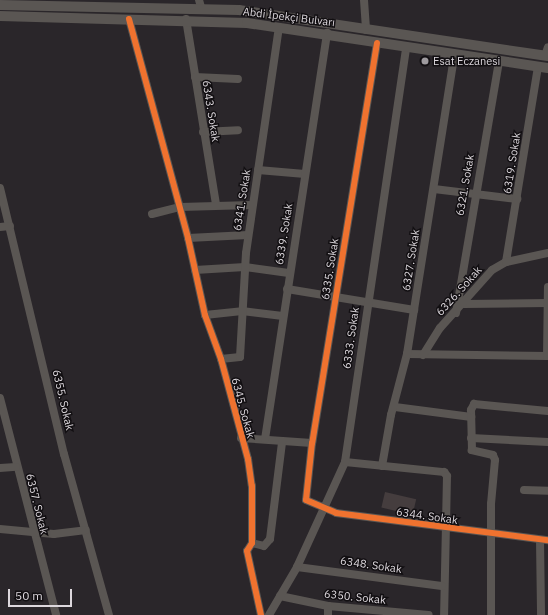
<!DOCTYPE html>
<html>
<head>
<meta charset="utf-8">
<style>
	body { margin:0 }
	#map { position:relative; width:548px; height:615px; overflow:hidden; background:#2a262a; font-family:"IBM Plex Sans",sans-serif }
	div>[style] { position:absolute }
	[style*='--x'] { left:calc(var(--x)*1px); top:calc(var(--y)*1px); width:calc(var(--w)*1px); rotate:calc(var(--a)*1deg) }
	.building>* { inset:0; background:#453d3e; transform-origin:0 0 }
	.minor>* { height:8px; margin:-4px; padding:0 4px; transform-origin:4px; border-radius:4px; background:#5a5653 }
	.tertiary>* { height:10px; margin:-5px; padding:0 5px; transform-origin:5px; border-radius:5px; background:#5a5653 }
	.cycleway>* { height:6px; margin:-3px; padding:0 3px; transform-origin:3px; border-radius:3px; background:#ef722f }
	.dots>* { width:11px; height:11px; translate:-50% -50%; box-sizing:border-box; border:2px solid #120f12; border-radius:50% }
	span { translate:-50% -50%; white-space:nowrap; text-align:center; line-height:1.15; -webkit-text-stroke:3px #120f12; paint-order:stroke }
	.street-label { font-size:11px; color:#ddd8dd }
	.poi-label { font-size:11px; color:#ddd8dd }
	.left { translate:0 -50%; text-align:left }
	.scale { position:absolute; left:8px; top:589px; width:64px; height:18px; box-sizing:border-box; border:2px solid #ddd8dd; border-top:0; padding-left:5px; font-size:12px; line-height:14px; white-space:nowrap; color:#ddd8dd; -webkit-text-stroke:3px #120f12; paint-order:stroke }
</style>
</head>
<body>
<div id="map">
	<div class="building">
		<div style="left:385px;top:492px;width:32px;height:16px;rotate:13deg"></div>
	</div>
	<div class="minor">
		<div style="--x:199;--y:0;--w:7;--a:74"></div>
		<div style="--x:364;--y:0;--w:30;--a:86"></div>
		<div style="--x:129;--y:19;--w:227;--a:74.9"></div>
		<div style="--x:188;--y:238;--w:79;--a:77.6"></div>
		<div style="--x:205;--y:315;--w:47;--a:70"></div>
		<div style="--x:221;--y:359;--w:104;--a:74.9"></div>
		<div style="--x:248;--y:459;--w:27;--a:82"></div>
		<div style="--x:252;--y:486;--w:57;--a:90"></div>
		<div style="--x:252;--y:543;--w:9;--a:122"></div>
		<div style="--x:247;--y:551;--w:66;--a:77.7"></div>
		<div style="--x:186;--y:19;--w:188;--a:80.8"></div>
		<div style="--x:377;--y:43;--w:405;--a:99.2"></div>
		<div style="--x:312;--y:443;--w:57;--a:96"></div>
		<div style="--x:306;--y:500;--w:33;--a:23"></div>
		<div style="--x:336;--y:513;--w:214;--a:7.3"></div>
		<div style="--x:545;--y:56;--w:9;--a:-72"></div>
		<div style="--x:195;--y:77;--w:43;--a:2.7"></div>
		<div style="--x:203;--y:132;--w:35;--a:-3"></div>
		<div style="--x:258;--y:170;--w:47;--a:4.9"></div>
		<div style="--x:0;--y:188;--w:274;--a:76.5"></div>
		<div style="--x:64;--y:454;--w:167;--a:74.4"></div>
		<div style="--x:434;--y:189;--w:84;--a:6.9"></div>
		<div style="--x:152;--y:214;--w:29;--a:-14"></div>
		<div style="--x:180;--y:207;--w:72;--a:-1.6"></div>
		<div style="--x:0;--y:227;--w:10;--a:-6"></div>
		<div style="--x:188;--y:238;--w:60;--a:-2.9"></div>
		<div style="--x:506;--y:262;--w:198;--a:-80.7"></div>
		<div style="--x:195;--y:270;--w:50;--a:-3.4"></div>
		<div style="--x:245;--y:267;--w:44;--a:7.8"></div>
		<div style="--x:287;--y:289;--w:129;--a:9.4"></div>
		<div style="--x:464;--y:304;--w:84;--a:-0.7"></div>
		<div style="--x:456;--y:313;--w:255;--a:-80.3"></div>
		<div style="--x:205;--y:315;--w:37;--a:-6"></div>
		<div style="--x:242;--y:311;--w:41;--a:7"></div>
		<div style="--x:407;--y:354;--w:141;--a:0.8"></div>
		<div style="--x:423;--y:355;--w:32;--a:-58"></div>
		<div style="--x:440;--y:328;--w:78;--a:-48.1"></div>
		<div style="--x:492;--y:270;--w:16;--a:-30"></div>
		<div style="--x:506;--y:262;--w:43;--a:-12.1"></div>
		<div style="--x:547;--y:356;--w:69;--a:-89.2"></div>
		<div style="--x:221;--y:359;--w:19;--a:-6"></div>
		<div style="--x:240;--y:357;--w:104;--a:-86.7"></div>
		<div style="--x:246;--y:253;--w:227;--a:-81.7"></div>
		<div style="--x:0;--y:398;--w:224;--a:75.5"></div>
		<div style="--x:395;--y:407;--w:77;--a:7.5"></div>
		<div style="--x:241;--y:438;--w:71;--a:4"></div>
		<div style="--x:471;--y:438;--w:77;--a:3"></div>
		<div style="--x:265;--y:439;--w:411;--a:-81.3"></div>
		<div style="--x:345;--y:462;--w:100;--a:5.8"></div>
		<div style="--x:444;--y:472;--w:5;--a:53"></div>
		<div style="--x:447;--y:476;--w:139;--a:91.2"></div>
		<div style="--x:382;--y:466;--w:52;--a:-80"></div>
		<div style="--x:391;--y:415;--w:63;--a:-75.3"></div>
		<div style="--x:407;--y:354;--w:302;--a:-81"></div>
		<div style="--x:0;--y:468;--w:16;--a:-4"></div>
		<div style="--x:524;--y:490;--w:24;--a:2"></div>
		<div style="--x:0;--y:529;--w:54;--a:5.3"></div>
		<div style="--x:54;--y:534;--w:32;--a:-7"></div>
		<div style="--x:540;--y:540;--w:75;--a:89.2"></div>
		<div style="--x:252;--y:543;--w:12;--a:14"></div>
		<div style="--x:264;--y:546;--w:9;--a:-49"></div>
		<div style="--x:270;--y:539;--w:98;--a:-82.9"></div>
		<div style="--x:297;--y:567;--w:146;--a:7.5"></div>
		<div style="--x:280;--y:596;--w:49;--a:11.8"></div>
		<div style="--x:328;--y:606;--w:101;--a:5.1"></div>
		<div style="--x:269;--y:615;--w:56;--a:-59.7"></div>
		<div style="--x:297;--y:567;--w:115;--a:-65.4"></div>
		<div style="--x:345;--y:462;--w:417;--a:-81.6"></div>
		<div style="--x:328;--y:615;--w:9;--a:-90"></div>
		<div style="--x:491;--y:615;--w:111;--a:-90"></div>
		<div style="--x:491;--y:504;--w:44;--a:-84.8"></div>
		<div style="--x:495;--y:460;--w:5;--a:-112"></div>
		<div style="--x:493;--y:455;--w:22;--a:-167"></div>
		<div style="--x:472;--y:450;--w:40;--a:-91.4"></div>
		<div style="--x:471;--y:410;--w:7;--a:-63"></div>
		<div style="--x:474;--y:404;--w:74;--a:5.4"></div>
	</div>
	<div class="tertiary">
		<div style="--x:0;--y:5;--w:239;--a:1.2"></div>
		<div style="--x:239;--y:10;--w:312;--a:8.5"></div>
		<div style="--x:0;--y:16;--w:247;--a:1.6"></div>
		<div style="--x:247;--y:23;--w:304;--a:8.5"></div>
	</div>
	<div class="cycleway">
		<div style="--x:129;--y:19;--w:227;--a:74.9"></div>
		<div style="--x:188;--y:238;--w:79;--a:77.6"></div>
		<div style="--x:205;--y:315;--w:47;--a:70"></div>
		<div style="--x:221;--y:359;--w:104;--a:74.9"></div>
		<div style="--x:248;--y:459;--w:27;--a:82"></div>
		<div style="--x:252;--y:486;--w:57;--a:90"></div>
		<div style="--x:252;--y:543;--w:9;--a:122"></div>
		<div style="--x:247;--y:551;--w:66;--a:77.7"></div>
		<div style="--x:377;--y:43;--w:405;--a:99.2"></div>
		<div style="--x:312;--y:443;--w:57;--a:96"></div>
		<div style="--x:306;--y:500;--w:33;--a:23"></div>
		<div style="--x:336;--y:513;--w:214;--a:7.3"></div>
	</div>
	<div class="dots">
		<div style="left:425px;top:61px;background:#9e9a9e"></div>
	</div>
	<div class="street-label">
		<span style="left:289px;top:17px;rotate:7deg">Abdi İpekçi Bulvarı</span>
		<span style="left:211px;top:111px;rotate:81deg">6343. Sokak</span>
		<span style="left:512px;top:163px;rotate:-81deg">6319. Sokak</span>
		<span style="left:465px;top:185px;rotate:-80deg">6321. Sokak</span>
		<span style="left:242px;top:200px;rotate:-81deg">6341. Sokak</span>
		<span style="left:284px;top:234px;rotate:-81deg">6339. Sokak</span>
		<span style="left:411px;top:260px;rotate:-81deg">6327. Sokak</span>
		<span style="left:330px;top:269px;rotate:-81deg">6335. Sokak</span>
		<span style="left:459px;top:291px;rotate:-48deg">6326. Sokak</span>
		<span style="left:351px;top:338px;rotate:-82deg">6333. Sokak</span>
		<span style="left:63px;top:400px;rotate:77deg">6355. Sokak</span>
		<span style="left:243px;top:408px;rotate:75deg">6345. Sokak</span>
		<span style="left:37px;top:504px;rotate:76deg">6357. Sokak</span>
		<span style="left:427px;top:516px;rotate:8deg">6344. Sokak</span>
		<span style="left:371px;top:565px;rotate:8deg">6348. Sokak</span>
		<span style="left:355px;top:597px;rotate:6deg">6350. Sokak</span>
	</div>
	<div class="poi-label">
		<span class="left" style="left:433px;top:61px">Esat Eczanesi</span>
	</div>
	<div class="scale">50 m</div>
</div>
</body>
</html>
